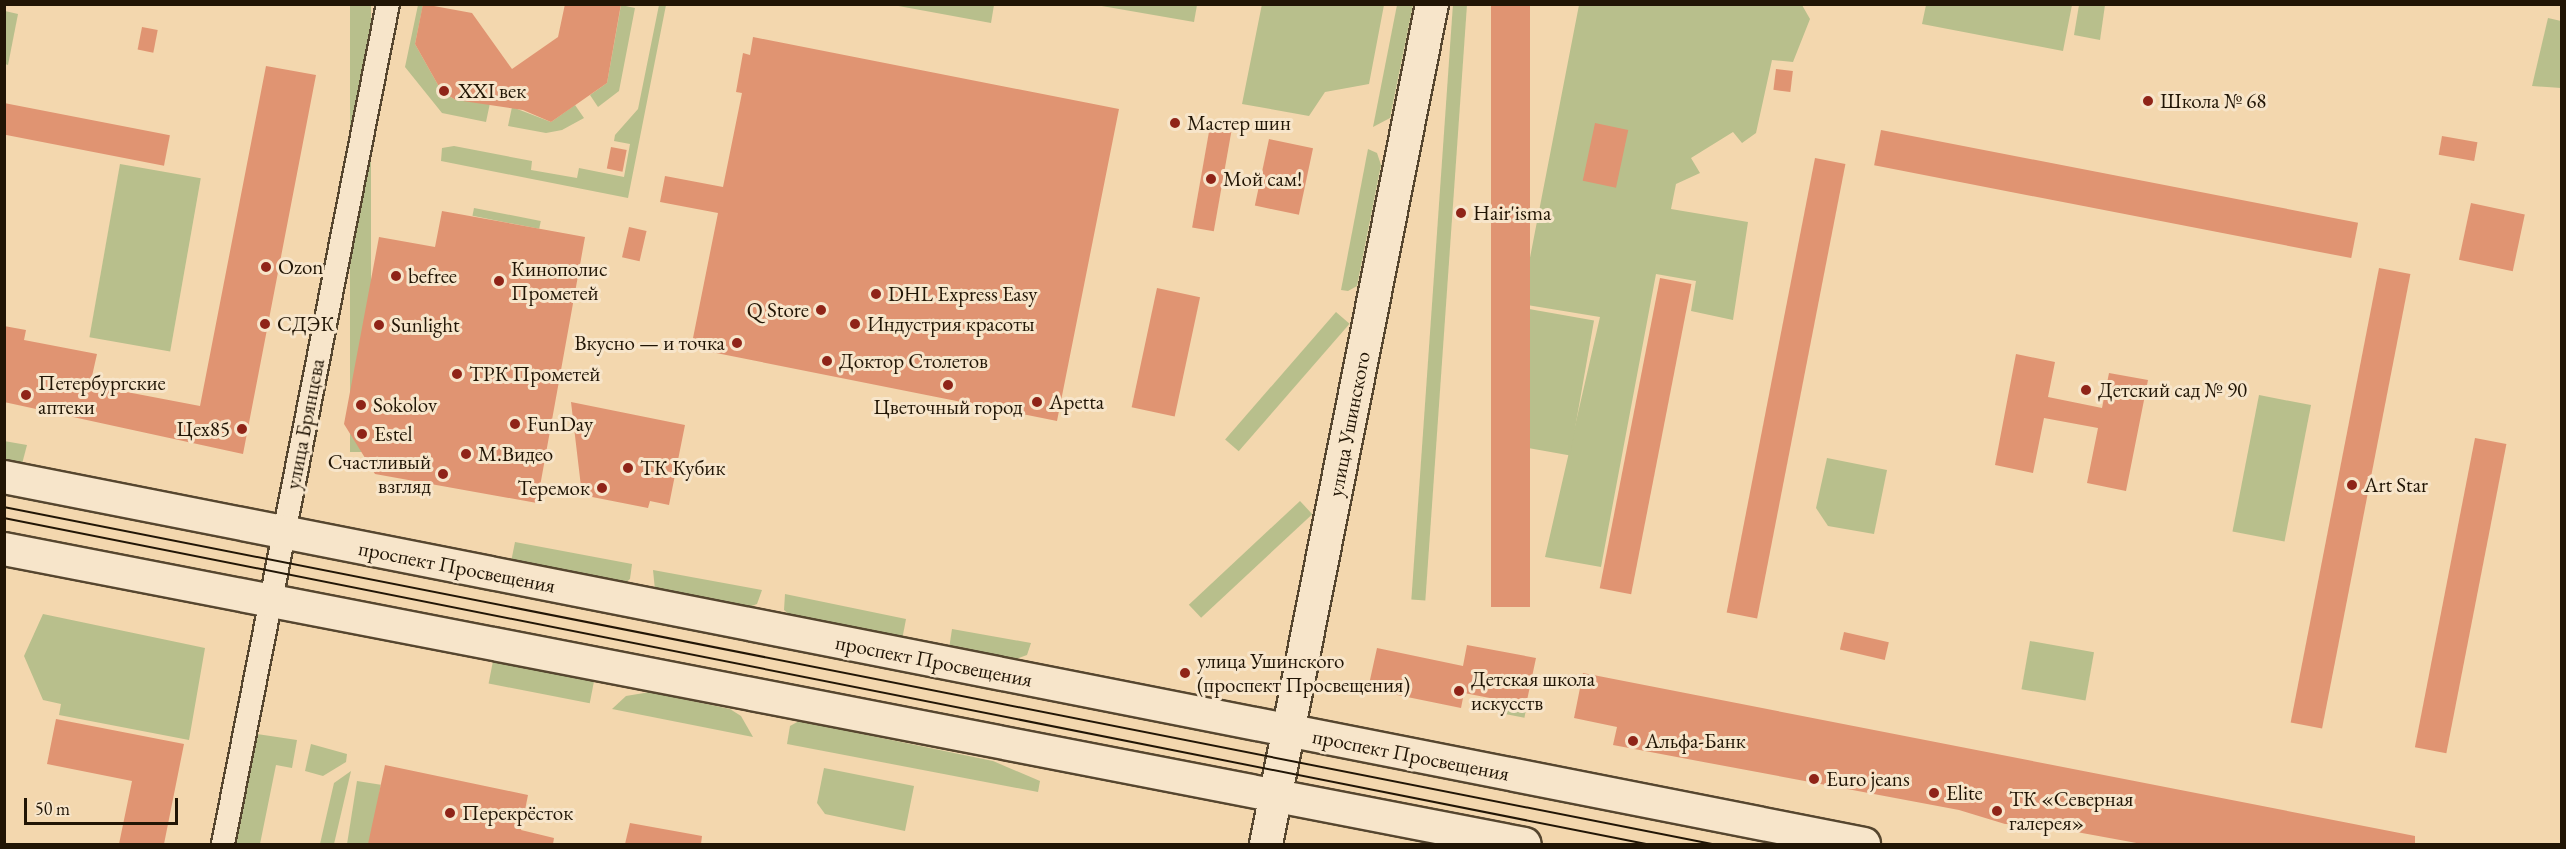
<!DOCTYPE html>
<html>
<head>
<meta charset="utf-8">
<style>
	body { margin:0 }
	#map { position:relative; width:2566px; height:849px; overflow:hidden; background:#f3d7ae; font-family:"EB Garamond",serif }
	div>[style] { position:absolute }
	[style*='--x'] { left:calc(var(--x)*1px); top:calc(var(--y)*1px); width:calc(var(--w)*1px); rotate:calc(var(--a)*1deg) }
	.green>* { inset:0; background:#b8bf8c; transform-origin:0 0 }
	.building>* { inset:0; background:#e09472; transform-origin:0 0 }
	.roads { filter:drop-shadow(2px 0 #56462f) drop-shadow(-2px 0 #56462f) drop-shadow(0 2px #56462f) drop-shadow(0 -2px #56462f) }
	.street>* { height:22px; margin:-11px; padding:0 11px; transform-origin:11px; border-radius:11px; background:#f7e5ca }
	.secondary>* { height:32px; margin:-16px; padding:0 16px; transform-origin:16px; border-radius:16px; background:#f7e5ca }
	.tram>* { height:1.5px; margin:-0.75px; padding:0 0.75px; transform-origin:0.75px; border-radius:0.75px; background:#211505 }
	.dots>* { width:16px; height:16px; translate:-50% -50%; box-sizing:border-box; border:3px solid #f7e5ca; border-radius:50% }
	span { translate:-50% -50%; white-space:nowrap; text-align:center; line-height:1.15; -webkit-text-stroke:6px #f7e5ca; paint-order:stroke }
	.poi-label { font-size:21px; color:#211505 }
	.left { translate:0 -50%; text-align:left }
	.right { translate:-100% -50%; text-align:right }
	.street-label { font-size:21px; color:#211505 }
	.frame { position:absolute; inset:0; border:6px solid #211505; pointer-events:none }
	.scale { position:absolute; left:24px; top:798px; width:154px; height:27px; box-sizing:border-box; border:3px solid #211505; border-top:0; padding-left:8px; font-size:18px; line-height:21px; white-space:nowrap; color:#211505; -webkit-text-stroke:4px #f7e5ca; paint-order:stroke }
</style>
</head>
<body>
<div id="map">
	<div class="green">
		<div style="clip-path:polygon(1262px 4px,1384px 5px,1369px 84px,1325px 92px,1309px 116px,1242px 104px)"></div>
		<div style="left:1453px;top:4px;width:14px;height:597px;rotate:4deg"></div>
		<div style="left:350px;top:5px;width:21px;height:447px"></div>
		<div style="clip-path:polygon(418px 5px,423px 5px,415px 44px,442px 92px,456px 100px,490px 103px,486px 122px,442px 113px,405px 67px)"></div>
		<div style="clip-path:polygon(621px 5px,635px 8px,619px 91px,598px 107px,590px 95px,607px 83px)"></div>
		<div style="clip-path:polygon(659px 5px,666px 5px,628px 198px,441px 161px,442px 148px,454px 146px,532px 161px,531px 170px,577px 178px,579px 168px,624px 177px,630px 144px,614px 141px,615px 135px,638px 109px)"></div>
		<div style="clip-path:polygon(893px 5px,994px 5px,991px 23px)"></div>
		<div style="clip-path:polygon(1096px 5px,1197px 4px,1197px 5px,1194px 22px)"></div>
		<div style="clip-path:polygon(1397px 5px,1413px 5px,1390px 118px,1373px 127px)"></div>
		<div style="clip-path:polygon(1579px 5px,1802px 5px,1810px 19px,1793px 62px,1772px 60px,1756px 133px,1742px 143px,1733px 132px,1691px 158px,1700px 173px,1676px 184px,1671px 209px,1748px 222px,1733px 320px,1691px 311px,1696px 281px,1656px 274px,1601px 567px,1545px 557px,1600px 317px,1521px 304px)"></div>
		<div style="clip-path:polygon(1926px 5px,1926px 4px,2072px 5px,2063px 51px,1922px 24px)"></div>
		<div style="clip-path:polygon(2079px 5px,2105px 5px,2100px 40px,2074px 35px)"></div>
		<div style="clip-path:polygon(5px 11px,18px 14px,8px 65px,5px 64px)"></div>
		<div style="clip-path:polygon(2548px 18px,2561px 21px,2561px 88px,2532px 86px)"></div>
		<div style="clip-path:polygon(575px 105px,584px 118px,562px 130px,546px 133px,508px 126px,512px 107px,551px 122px)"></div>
		<div style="clip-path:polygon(1368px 149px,1377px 153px,1381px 165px,1357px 286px,1348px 291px,1341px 290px)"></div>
		<div style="left:120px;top:164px;width:82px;height:176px;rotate:10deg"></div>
		<div style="left:474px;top:208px;width:68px;height:8px;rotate:11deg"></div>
		<div style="left:1529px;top:309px;width:66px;height:137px;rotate:10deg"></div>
		<div style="left:1336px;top:312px;width:18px;height:169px;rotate:41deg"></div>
		<div style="left:2259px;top:395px;width:53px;height:139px;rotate:11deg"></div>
		<div style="clip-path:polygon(4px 441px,27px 445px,22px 464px,5px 461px)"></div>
		<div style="clip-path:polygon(1827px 458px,1887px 470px,1874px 534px,1828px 526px,1816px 508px)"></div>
		<div style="left:1300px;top:501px;width:18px;height:152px;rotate:47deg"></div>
		<div style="clip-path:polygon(515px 542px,632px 564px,630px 579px,624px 584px,511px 562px)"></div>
		<div style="clip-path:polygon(653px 570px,762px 590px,757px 604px,744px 609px,655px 590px)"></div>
		<div style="clip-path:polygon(785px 594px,906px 619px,902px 640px,795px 619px,784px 610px)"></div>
		<div style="clip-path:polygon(43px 614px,205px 648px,189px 740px,59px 715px,61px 704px,43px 700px,24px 656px)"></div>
		<div style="clip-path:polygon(952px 629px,1031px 643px,1027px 655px,1013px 660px,949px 649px)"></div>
		<div style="left:2030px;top:641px;width:65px;height:49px;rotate:10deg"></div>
		<div style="left:493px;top:661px;width:103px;height:23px;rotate:11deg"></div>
		<div style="clip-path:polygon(650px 692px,730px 709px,741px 716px,753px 737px,612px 709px,626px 696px)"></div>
		<div style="left:1480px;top:700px;width:47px;height:9px;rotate:11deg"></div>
		<div style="clip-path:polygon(799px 721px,993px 761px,1040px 781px,1038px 792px,787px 744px,790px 726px)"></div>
		<div style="clip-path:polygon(257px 734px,297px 740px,292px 768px,276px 765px,260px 844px,234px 844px)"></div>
		<div style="clip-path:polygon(311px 744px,347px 754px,346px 762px,323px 776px,305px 771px)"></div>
		<div style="clip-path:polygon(824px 768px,914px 786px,905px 831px,825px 814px,817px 803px)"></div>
		<div style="clip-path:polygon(351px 771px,334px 844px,320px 844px,334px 783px)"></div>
		<div style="left:357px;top:781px;width:24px;height:65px;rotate:9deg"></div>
	</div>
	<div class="building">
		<div style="clip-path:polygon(423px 4px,472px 13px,512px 69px,558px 37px,565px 4px,621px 4px,607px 83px,551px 122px,523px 110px,456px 100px,442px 92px,415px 44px)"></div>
		<div style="left:1491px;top:4px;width:39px;height:603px"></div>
		<div style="left:142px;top:27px;width:16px;height:23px;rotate:11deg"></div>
		<div style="clip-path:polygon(753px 37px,1119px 109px,1057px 421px,691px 348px,718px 213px,660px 202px,665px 176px,723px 187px,742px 93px,736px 92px,743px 53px,750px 55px)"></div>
		<div style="clip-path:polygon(266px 66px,316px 75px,243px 454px,4px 402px,4px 326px,26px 330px,24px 340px,97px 354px,90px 385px,200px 406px)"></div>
		<div style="left:1776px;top:69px;width:17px;height:21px;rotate:7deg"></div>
		<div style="left:4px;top:103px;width:169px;height:31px;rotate:11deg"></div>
		<div style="left:1595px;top:123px;width:34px;height:59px;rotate:12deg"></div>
		<div style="left:1210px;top:126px;width:22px;height:103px;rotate:10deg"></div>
		<div style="left:1881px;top:130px;width:486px;height:36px;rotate:11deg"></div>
		<div style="left:2442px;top:136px;width:36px;height:19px;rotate:10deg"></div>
		<div style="left:1269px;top:139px;width:45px;height:68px;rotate:12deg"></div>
		<div style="left:611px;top:147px;width:16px;height:22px;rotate:11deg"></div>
		<div style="left:1815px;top:158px;width:31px;height:463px;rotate:11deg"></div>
		<div style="left:2471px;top:203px;width:55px;height:58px;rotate:12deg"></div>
		<div style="clip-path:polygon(442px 211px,585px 237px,537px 503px,375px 474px,344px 424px,379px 237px,435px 247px)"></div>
		<div style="left:629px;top:227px;width:18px;height:31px;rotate:13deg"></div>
		<div style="left:2379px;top:268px;width:32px;height:463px;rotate:11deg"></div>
		<div style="left:1660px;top:278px;width:32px;height:316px;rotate:11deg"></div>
		<div style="left:1157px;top:288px;width:44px;height:122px;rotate:12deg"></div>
		<div style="clip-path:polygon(2016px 354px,2055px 362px,2048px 397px,2102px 408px,2109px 373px,2148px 380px,2126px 491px,2087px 483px,2098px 428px,2044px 418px,2033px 473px,1995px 465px)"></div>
		<div style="clip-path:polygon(571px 402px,685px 425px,669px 505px,650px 501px,648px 508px,582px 495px)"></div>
		<div style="left:2475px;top:438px;width:32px;height:315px;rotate:11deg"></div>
		<div style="left:1844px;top:632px;width:46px;height:18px;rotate:13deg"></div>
		<div style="clip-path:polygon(1467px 645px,1536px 658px,1526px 705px,1464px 693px,1461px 708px,1368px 689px,1377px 648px,1463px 666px)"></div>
		<div style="clip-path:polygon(1583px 673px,2415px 836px,2415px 844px,2142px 844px,2033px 824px,2005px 824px,1959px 810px,1613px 745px,1617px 727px,1574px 718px)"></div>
		<div style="clip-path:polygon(56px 719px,184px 744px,164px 844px,119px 844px,132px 781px,47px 764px)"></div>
		<div style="clip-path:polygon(385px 765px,528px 795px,521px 830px,554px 838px,553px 844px,368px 844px)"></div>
		<div style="clip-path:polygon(630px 823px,702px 836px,701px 844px,625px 844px)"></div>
	</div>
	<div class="roads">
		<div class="street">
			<div style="--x:223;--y:844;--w:856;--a:-78.89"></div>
		</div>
		<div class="secondary">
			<div style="--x:4;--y:477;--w:1896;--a:11.16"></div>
			<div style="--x:4;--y:549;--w:1549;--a:10.98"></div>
			<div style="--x:1266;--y:844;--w:856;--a:-78.82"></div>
		</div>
	</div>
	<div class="tram">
		<div style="--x:4;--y:507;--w:1742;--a:11.16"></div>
		<div style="--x:4;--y:518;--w:1674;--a:11.23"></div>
	</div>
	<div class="dots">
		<div style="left:444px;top:91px;background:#8f2418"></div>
		<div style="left:2148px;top:101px;background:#8f2418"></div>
		<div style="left:1175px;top:123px;background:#8f2418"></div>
		<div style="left:1211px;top:179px;background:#8f2418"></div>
		<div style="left:1461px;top:213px;background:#8f2418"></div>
		<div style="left:266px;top:267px;background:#8f2418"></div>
		<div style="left:396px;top:276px;background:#8f2418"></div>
		<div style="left:499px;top:281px;background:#8f2418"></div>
		<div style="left:876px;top:294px;background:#8f2418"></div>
		<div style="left:821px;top:310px;background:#8f2418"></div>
		<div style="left:265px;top:324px;background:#8f2418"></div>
		<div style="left:855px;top:324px;background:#8f2418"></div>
		<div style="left:379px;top:325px;background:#8f2418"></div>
		<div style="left:737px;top:343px;background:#8f2418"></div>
		<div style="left:827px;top:361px;background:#8f2418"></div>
		<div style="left:457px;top:374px;background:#8f2418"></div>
		<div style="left:948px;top:385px;background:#8f2418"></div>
		<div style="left:2086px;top:390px;background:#8f2418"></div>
		<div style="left:26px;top:395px;background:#8f2418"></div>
		<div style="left:1037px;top:402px;background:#8f2418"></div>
		<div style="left:361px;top:405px;background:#8f2418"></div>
		<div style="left:515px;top:424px;background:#8f2418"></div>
		<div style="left:242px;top:429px;background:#8f2418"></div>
		<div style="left:362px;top:434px;background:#8f2418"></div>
		<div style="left:466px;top:454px;background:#8f2418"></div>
		<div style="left:628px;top:468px;background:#8f2418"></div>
		<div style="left:443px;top:474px;background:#8f2418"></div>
		<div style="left:2352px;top:485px;background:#8f2418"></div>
		<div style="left:602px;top:488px;background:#8f2418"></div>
		<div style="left:1185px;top:673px;background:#8f2418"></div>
		<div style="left:1459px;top:691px;background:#8f2418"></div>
		<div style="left:1633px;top:741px;background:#8f2418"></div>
		<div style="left:1814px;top:779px;background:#8f2418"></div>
		<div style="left:1934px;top:793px;background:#8f2418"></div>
		<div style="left:1997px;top:811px;background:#8f2418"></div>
		<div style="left:450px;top:813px;background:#8f2418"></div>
	</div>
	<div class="poi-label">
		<span class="left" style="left:458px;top:91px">XXI век</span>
		<span class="left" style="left:2160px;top:101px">Школа № 68</span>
		<span class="left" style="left:1187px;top:123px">Мастер шин</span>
		<span class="left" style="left:1223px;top:179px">Мой сам!</span>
		<span class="left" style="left:1473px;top:213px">Hair'isma</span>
		<span class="left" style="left:278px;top:267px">Ozon</span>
		<span class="left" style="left:511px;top:281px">Кинополис<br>Прометей</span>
		<span class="left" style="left:408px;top:276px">befree</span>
		<span class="left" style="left:888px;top:294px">DHL Express Easy</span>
		<span class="right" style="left:809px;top:310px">Q Store</span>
		<span class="left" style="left:277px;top:324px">СДЭК</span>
		<span class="left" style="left:867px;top:324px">Индустрия красоты</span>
		<span class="left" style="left:391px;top:325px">Sunlight</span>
		<span class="right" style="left:725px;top:343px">Вкусно — и точка</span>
		<span class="left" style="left:839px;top:361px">Доктор Столетов</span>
		<span class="left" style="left:469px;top:374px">ТРК Прометей</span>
		<span class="left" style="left:38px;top:395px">Петербургские<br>аптеки</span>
		<span class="left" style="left:2098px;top:390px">Детский сад № 90</span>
		<span class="left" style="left:1049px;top:402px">Apetta</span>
		<span class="left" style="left:373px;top:405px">Sokolov</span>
		<span style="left:948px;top:407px">Цветочный город</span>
		<span class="left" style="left:527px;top:424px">FunDay</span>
		<span class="right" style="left:230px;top:429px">Цех85</span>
		<span class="left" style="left:374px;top:434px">Estel</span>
		<span class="left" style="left:478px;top:454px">М.Видео</span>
		<span class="right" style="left:431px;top:474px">Счастливый<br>взгляд</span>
		<span class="left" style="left:640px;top:468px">ТК Кубик</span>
		<span class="left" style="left:2364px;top:485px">Art Star</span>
		<span class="right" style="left:590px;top:488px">Теремок</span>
		<span class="left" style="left:1197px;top:673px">улица Ушинского<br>(проспект Просвещения)</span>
		<span class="left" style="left:1471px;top:691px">Детская школа<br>искусств</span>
		<span class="left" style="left:1645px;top:741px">Альфа-Банк</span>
		<span class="left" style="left:1826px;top:779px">Euro jeans</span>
		<span class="left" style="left:1946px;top:793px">Elite</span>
		<span class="left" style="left:2009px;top:811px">ТК «Северная<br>галерея»</span>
		<span class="left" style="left:462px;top:813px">Перекрёсток</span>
	</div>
	<div class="street-label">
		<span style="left:305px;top:424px;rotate:-79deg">улица Брянцева</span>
		<span style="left:1349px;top:424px;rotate:-79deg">улица Ушинского</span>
		<span style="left:457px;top:567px;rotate:11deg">проспект Просвещения</span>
		<span style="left:934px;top:661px;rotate:11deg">проспект Просвещения</span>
		<span style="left:1411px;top:755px;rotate:11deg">проспект Просвещения</span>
	</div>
	<div class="frame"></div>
	<div class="scale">50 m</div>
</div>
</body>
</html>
